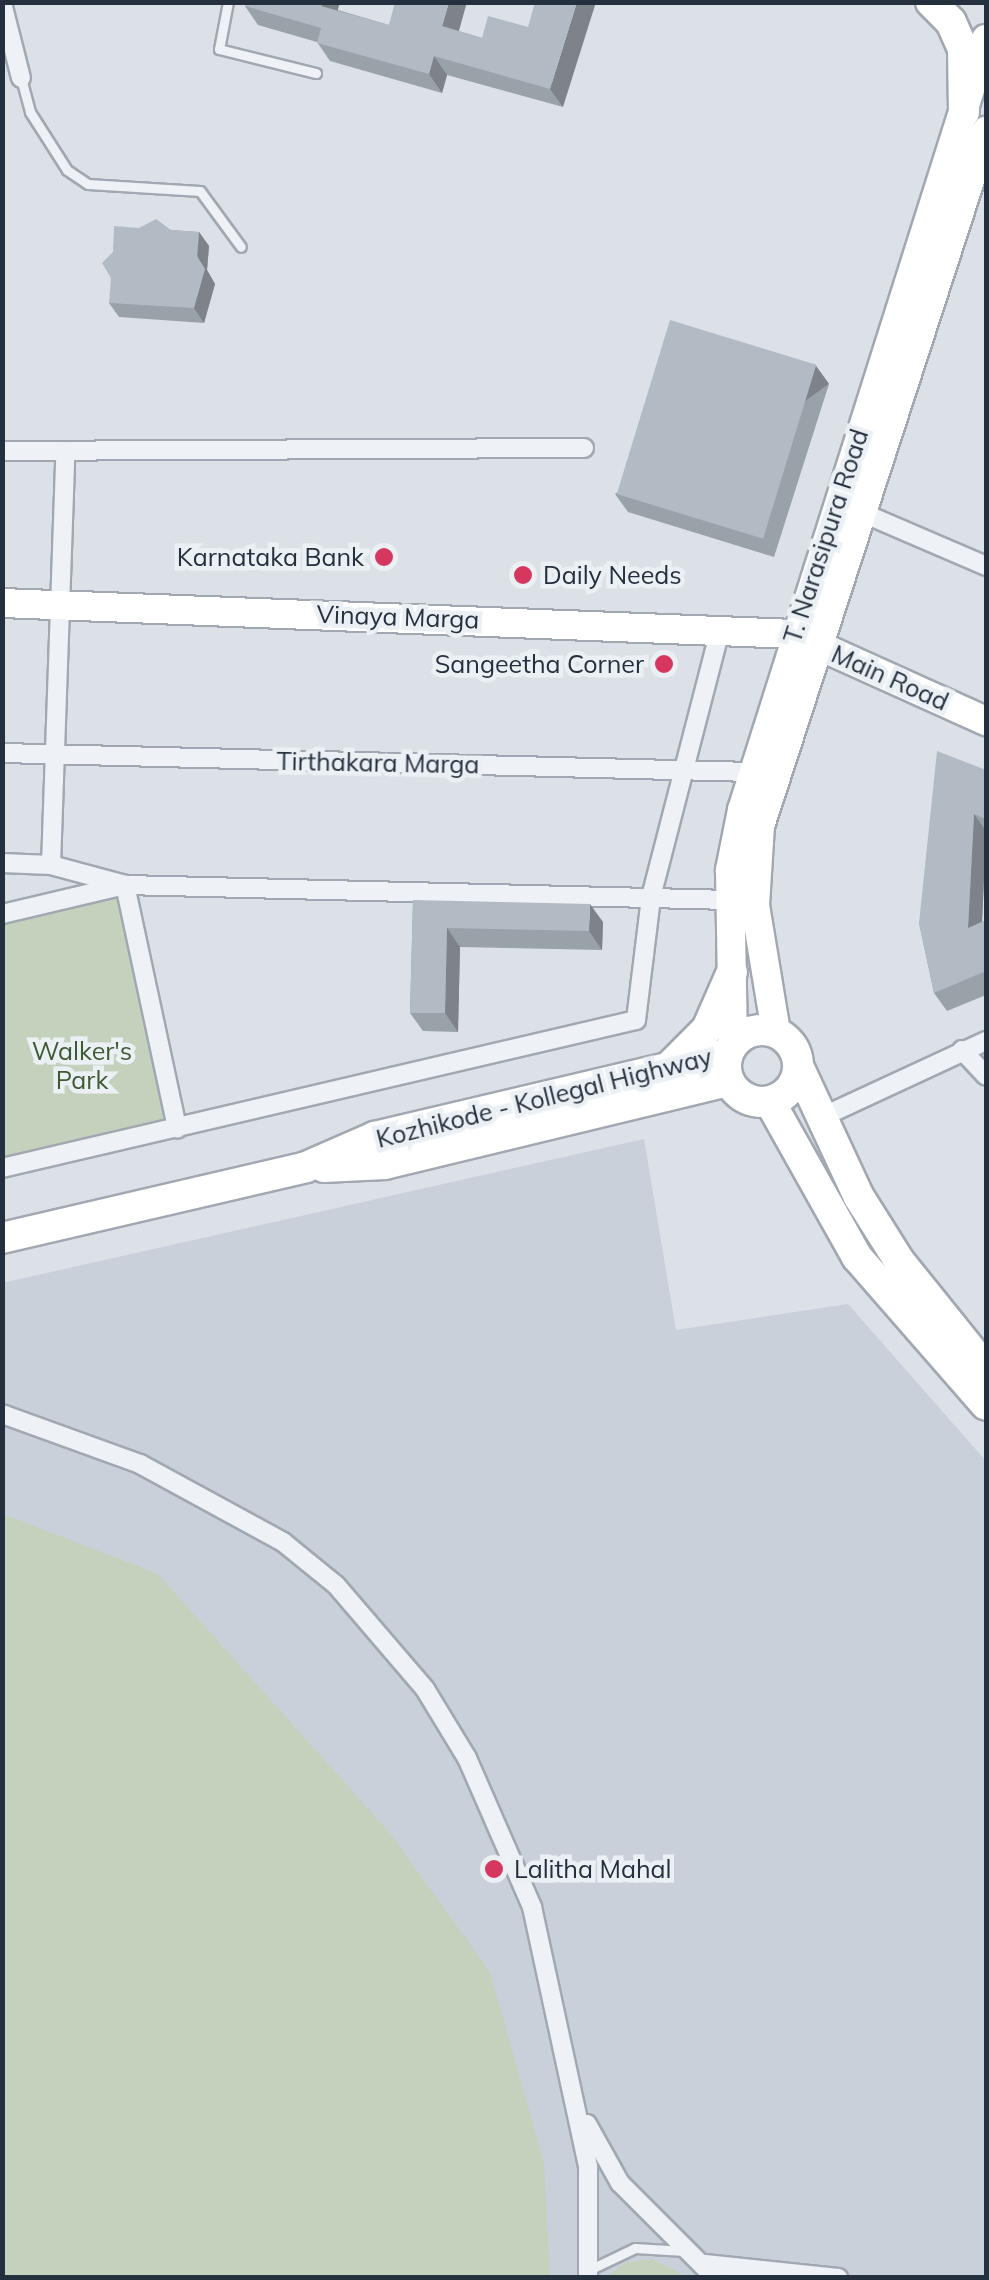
<!DOCTYPE html>
<html>
<head>
<meta charset="utf-8">
<style>
	body { margin:0 }
	#map { position:relative; width:989px; height:2280px; overflow:hidden; background:#dbe1e7; font-family:Mulish,sans-serif }
	div>[style] { position:absolute }
	[style*='--x'] { left:calc(var(--x)*1px); top:calc(var(--y)*1px); width:calc(var(--w)*1px); rotate:calc(var(--a)*1deg) }
	.built>* { inset:0; background:#c9d0d9 }
	.green>* { inset:0; background:#c4d1bc }
	.roads { filter:drop-shadow(2px 0 #a1a8b1) drop-shadow(-2px 0 #a1a8b1) drop-shadow(0 2px #a1a8b1) drop-shadow(0 -2px #a1a8b1) }
	.lane>* { height:9px; margin:-4.5px; padding:0 4.5px; transform-origin:4.5px; border-radius:4.5px; background:#eef1f5 }
	.street>* { height:18px; margin:-9px; padding:0 9px; transform-origin:9px; border-radius:9px; background:#eef1f5 }
	.secondary>* { height:28px; margin:-14px; padding:0 14px; transform-origin:14px; border-radius:14px; background:#fff }
	.primary>* { height:30px; margin:-15px; padding:0 15px; transform-origin:15px; border-radius:15px; background:#fff }
	.primary>.ring { margin:-15px; padding:0; box-sizing:content-box; background:none; border:30px solid #fff; border-radius:50% }
	.wall>* { inset:0; background:#99a1a9 }
	.shaded-wall>* { inset:0; background:#7d8389; transform-origin:0 0 }
	.building>* { inset:0; background:#b2bbc4; transform-origin:0 0 }
	.dots>* { width:28px; height:28px; translate:-50% -50%; box-sizing:border-box; border:5px solid #ebf0f5; border-radius:50% }
	span { translate:-50% -50%; white-space:nowrap; text-align:center; line-height:1.15; -webkit-text-stroke:9px #ebf0f5; paint-order:stroke }
	.street-label { font-size:25px; color:#25303e }
	.poi-label { font-size:25px; color:#25303e }
	.right { translate:-100% -50%; text-align:right }
	.left { translate:0 -50%; text-align:left }
	.park-label { font-size:25px; color:#3d5a31 }
	.frame { position:absolute; inset:0; border:5px solid #25303e; pointer-events:none }
</style>
</head>
<body>
<div id="map">
	<div class="built">
		<div style="clip-path:polygon(644px 1139px,676px 1330px,848px 1304px,986px 1461px,986px 2277px,3px 2277px,2px 1283px)"></div>
	</div>
	<div class="green">
		<div style="clip-path:polygon(125px 885px,177px 1128px,3px 1167px,2px 914px)"></div>
		<div style="clip-path:polygon(3px 1514px,158px 1574px,390px 1833px,490px 1972px,544px 2163px,550px 2277px,5px 2277px)"></div>
		<div style="clip-path:polygon(652px 2259px,688px 2277px,606px 2277px,625px 2263px)"></div>
	</div>
	<div class="roads">
		<div class="lane">
			<div style="--x:228;--y:2;--w:48;--a:100.8"></div>
			<div style="--x:219;--y:49;--w:100;--a:13.9"></div>
			<div style="--x:21;--y:78;--w:35;--a:75"></div>
			<div style="--x:30;--y:112;--w:69;--a:57.5"></div>
			<div style="--x:67;--y:170;--w:25;--a:34"></div>
			<div style="--x:88;--y:184;--w:112;--a:3.6"></div>
			<div style="--x:200;--y:191;--w:69;--a:53.8"></div>
			<div style="--x:591;--y:2269;--w:49;--a:-25.5"></div>
			<div style="--x:635;--y:2248;--w:49;--a:3.5"></div>
		</div>
		<div class="street">
			<div style="--x:2;--y:3;--w:77;--a:75.8"></div>
			<div style="--x:2;--y:451;--w:582;--a:-0.3"></div>
			<div style="--x:863;--y:513;--w:134;--a:23.3"></div>
			<div style="--x:2;--y:753;--w:752;--a:1.45"></div>
			<div style="--x:2;--y:863;--w:49;--a:2.3"></div>
			<div style="--x:51;--y:865;--w:77;--a:15.1"></div>
			<div style="--x:125;--y:885;--w:605;--a:1.42"></div>
			<div style="--x:51;--y:865;--w:410;--a:-88"></div>
			<div style="--x:2;--y:914;--w:126;--a:-13.3"></div>
			<div style="--x:125;--y:885;--w:249;--a:77.9"></div>
			<div style="--x:962;--y:1050;--w:35;--a:47"></div>
			<div style="--x:822;--y:1117;--w:181;--a:-24.9"></div>
			<div style="--x:2;--y:1168;--w:651;--a:-13.14"></div>
			<div style="--x:636;--y:1020;--w:124;--a:-83"></div>
			<div style="--x:651;--y:897;--w:275;--a:-75.5"></div>
			<div style="--x:2;--y:1414;--w:147;--a:19.9"></div>
			<div style="--x:140;--y:1464;--w:163;--a:28.6"></div>
			<div style="--x:283;--y:1542;--w:68;--a:39.1"></div>
			<div style="--x:336;--y:1585;--w:137;--a:49.4"></div>
			<div style="--x:425;--y:1689;--w:81;--a:58.7"></div>
			<div style="--x:467;--y:1758;--w:163;--a:66.4"></div>
			<div style="--x:532;--y:1907;--w:266;--a:77.8"></div>
			<div style="--x:588;--y:2167;--w:111;--a:90"></div>
			<div style="--x:587;--y:2124;--w:68;--a:60.8"></div>
			<div style="--x:620;--y:2183;--w:134;--a:45"></div>
			<div style="--x:705;--y:2264;--w:134;--a:6"></div>
		</div>
		<div class="secondary">
			<div style="--x:2;--y:603;--w:792;--a:2.24"></div>
			<div style="--x:793;--y:634;--w:212;--a:24.3"></div>
			<div style="--x:776;--y:1032;--w:129;--a:-99.4"></div>
			<div style="--x:755;--y:905;--w:79;--a:-86.4"></div>
			<div style="--x:760;--y:826;--w:731;--a:-71.99"></div>
			<div style="--x:733;--y:1044;--w:174;--a:-91"></div>
			<div style="--x:730;--y:870;--w:61;--a:-78.7"></div>
			<div style="--x:742;--y:810;--w:809;--a:-72.44"></div>
		</div>
		<div class="primary">
			<div style="--x:931;--y:2;--w:28;--a:45"></div>
			<div style="--x:951;--y:22;--w:30;--a:66"></div>
			<div style="--x:963;--y:49;--w:63;--a:89.1"></div>
			<div class="ring" style="left:726px;top:1030px;width:42px;height:42px"></div>
			<div style="--x:672;--y:1064;--w:49;--a:-45"></div>
			<div style="--x:707;--y:1029;--w:62;--a:-66.3"></div>
			<div style="--x:799;--y:1068;--w:142;--a:65.1"></div>
			<div style="--x:859;--y:1197;--w:77;--a:57.8"></div>
			<div style="--x:900;--y:1262;--w:137;--a:51.2"></div>
			<div style="--x:770;--y:1102;--w:178;--a:60.7"></div>
			<div style="--x:857;--y:1257;--w:196;--a:48.9"></div>
			<div style="--x:324;--y:1167;--w:61;--a:-2.8"></div>
			<div style="--x:385;--y:1164;--w:353;--a:-13.6"></div>
			<div style="--x:2;--y:1238;--w:312;--a:-13.1"></div>
			<div style="--x:306;--y:1167;--w:75;--a:-23.5"></div>
			<div style="--x:375;--y:1137;--w:362;--a:-13.3"></div>
		</div>
	</div>
	<div class="wall">
		<div style="clip-path:polygon(245px 6px,338px 10px,389px 25px,459px 31px,482px 38px,528px 27px,563px 107px,447px 75px,442px 93px,330px 61px,317px 42px,258px 25px)"></div>
		<div style="clip-path:polygon(171px 230px,199px 232px,209px 246px,207px 270px,215px 284px,204px 323px,119px 317px,109px 303px)"></div>
		<div style="clip-path:polygon(816px 366px,829px 384px,774px 557px,628px 512px,615px 494px)"></div>
		<div style="clip-path:polygon(986px 770px,986px 843px,982px 922px,986px 920px,986px 995px,947px 1011px,934px 993px,919px 923px)"></div>
		<div style="clip-path:polygon(413px 900px,603px 922px,602px 950px,460px 947px,458px 1032px,423px 1031px,410px 1013px)"></div>
	</div>
	<div class="shaded-wall">
		<div style="clip-path:polygon(322px 2px,340px 2px,334px 24px,321px 6px)"></div>
		<div style="clip-path:polygon(449px 2px,467px 2px,455px 45px,442px 26px)"></div>
		<div style="clip-path:polygon(577px 2px,596px 2px,563px 107px,550px 89px)"></div>
		<div style="clip-path:polygon(434px 56px,447px 75px,442px 93px,429px 74px)"></div>
		<div style="clip-path:polygon(199px 232px,209px 246px,207px 270px,215px 284px,204px 323px,194px 308px)"></div>
		<div style="left:816px;top:366px;width:22px;height:182px;rotate:54deg"></div>
		<div style="clip-path:polygon(974px 814px,986px 831px,981px 946px,968px 928px)"></div>
		<div style="clip-path:polygon(590px 904px,603px 922px,602px 950px,589px 931px)"></div>
		<div style="clip-path:polygon(447px 928px,460px 947px,458px 1032px,445px 1013px)"></div>
	</div>
	<div class="building">
		<div style="clip-path:polygon(246px 2px,322px 2px,321px 6px,389px 25px,395px 2px,449px 2px,442px 26px,482px 38px,488px 16px,528px 27px,535px 2px,577px 2px,550px 89px,434px 56px,429px 74px,317px 43px,321px 28px,245px 6px)"></div>
		<div style="clip-path:polygon(156px 219px,171px 230px,199px 232px,197px 256px,205px 269px,194px 308px,109px 303px,111px 278px,102px 263px,113px 252px,114px 226px,139px 228px)"></div>
		<div style="left:670px;top:320px;width:153px;height:182px;rotate:17deg"></div>
		<div style="clip-path:polygon(937px 751px,986px 770px,986px 819px,974px 814px,968px 928px,986px 920px,986px 971px,934px 993px,919px 923px)"></div>
		<div style="clip-path:polygon(413px 900px,590px 904px,589px 931px,447px 928px,445px 1013px,410px 1013px)"></div>
	</div>
	<div class="dots">
		<div style="left:384px;top:557px;background:#d5375f"></div>
		<div style="left:523px;top:575px;background:#d5375f"></div>
		<div style="left:664px;top:664px;background:#d5375f"></div>
		<div style="left:494px;top:1869px;background:#d5375f"></div>
	</div>
	<div class="street-label">
		<span style="left:826px;top:536px;rotate:-72deg">T. Narasipura Road</span>
		<span style="left:398px;top:617px;rotate:2deg">Vinaya Marga</span>
		<span style="left:890px;top:678px;rotate:24deg">Main Road</span>
		<span style="left:378px;top:763px;rotate:1deg">Tirthakara Marga</span>
		<span style="left:544px;top:1098px;rotate:-14deg">Kozhikode - Kollegal Highway</span>
	</div>
	<div class="poi-label">
		<span class="right" style="left:364px;top:557px">Karnataka Bank</span>
		<span class="left" style="left:543px;top:575px">Daily Needs</span>
		<span class="right" style="left:644px;top:664px">Sangeetha Corner</span>
		<span class="left" style="left:514px;top:1869px">Lalitha Mahal</span>
	</div>
	<div class="park-label">
		<span style="left:82px;top:1066px">Walker's<br>Park</span>
	</div>
	<div class="frame"></div>
</div>
</body>
</html>
